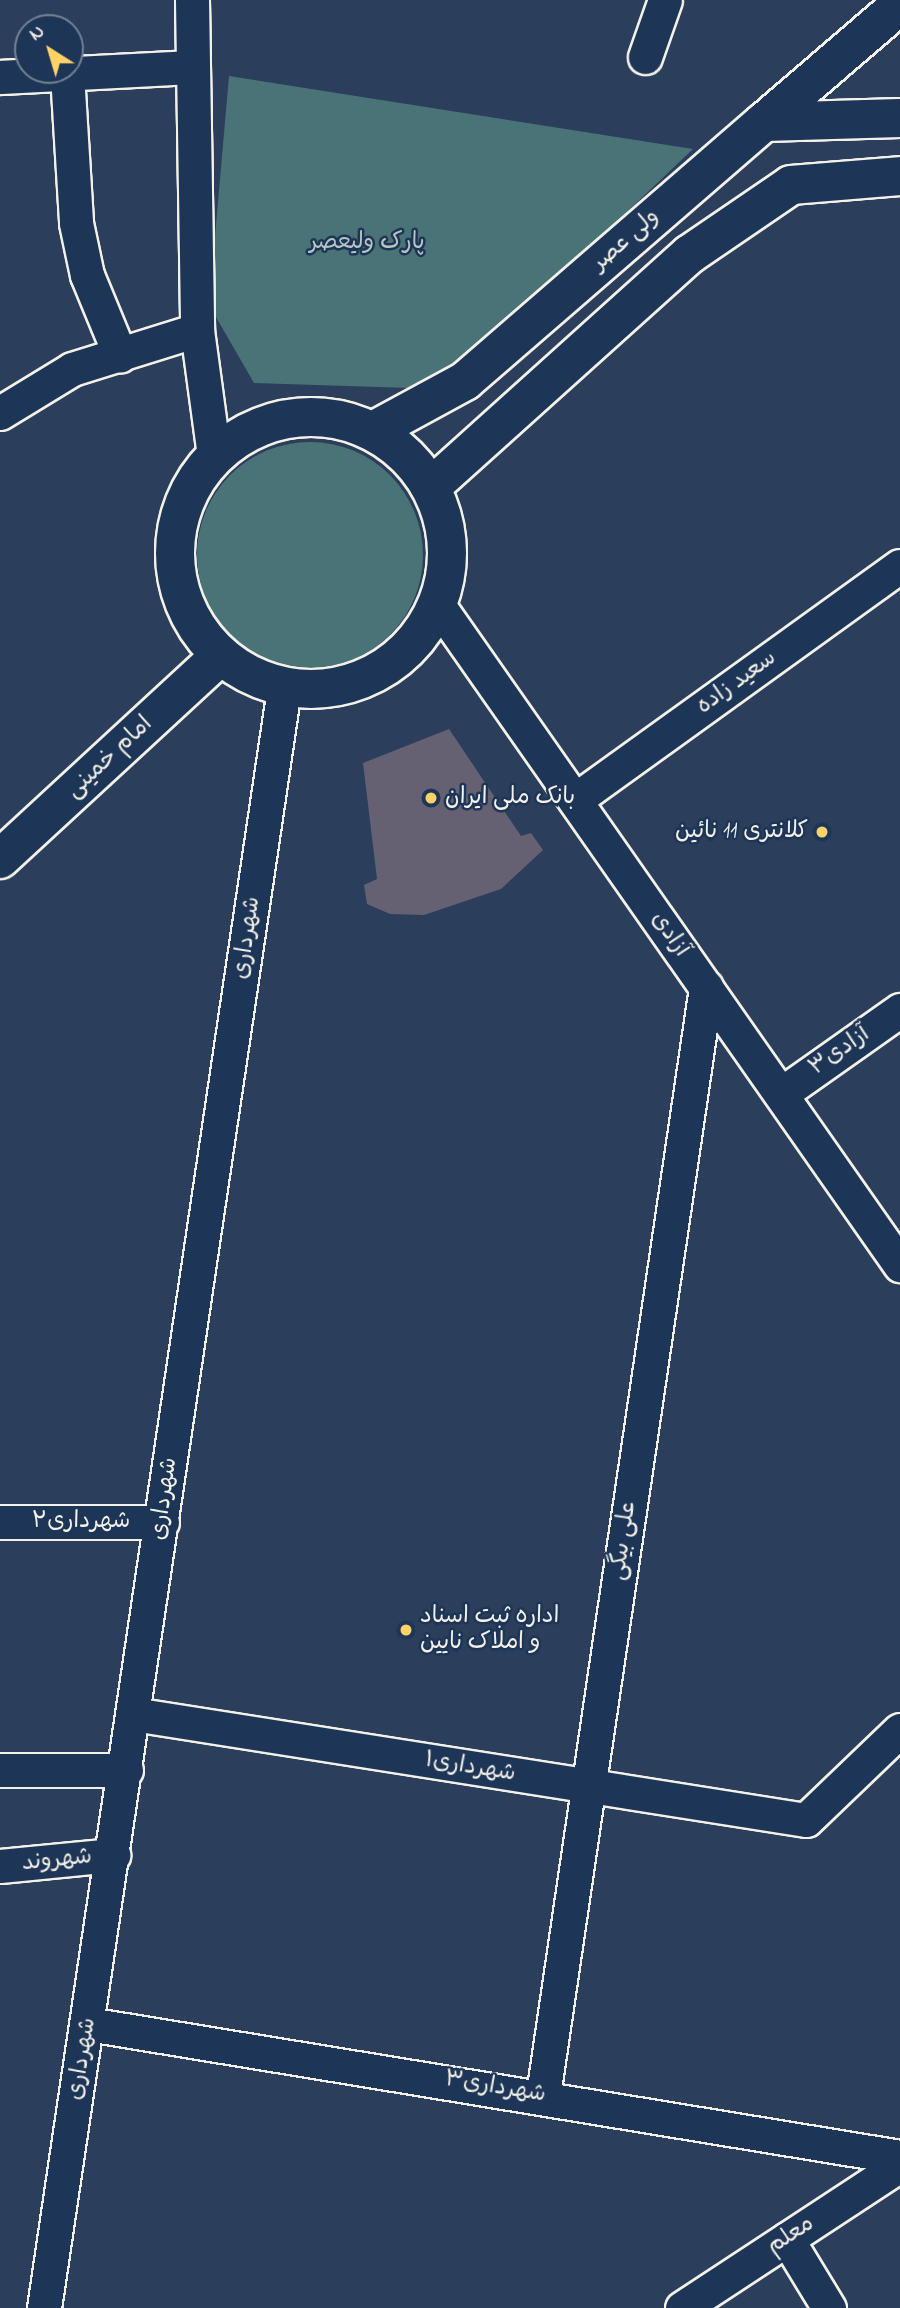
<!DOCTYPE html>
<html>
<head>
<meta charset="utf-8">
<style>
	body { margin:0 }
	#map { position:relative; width:900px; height:2308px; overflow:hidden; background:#2b3e5c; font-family:"Indie Flower","Playpen Sans Arabic",sans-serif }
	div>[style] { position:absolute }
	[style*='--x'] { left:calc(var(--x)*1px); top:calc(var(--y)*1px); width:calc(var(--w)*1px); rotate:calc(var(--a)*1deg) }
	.green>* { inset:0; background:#4a7378 }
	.round { border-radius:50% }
	.building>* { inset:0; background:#656172 }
	.roads { filter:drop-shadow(2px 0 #f4f1e8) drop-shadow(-2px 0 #f4f1e8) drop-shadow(0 2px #f4f1e8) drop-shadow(0 -2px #f4f1e8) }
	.minor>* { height:33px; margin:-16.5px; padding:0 16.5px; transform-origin:16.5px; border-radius:16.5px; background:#1d3557 }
	.major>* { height:38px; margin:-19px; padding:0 19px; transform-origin:19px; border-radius:19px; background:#1d3557 }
	.major>.ring { margin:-19px; padding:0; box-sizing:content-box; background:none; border:38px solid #1d3557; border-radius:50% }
	.dots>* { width:19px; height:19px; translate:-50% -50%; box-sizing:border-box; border:4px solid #1d3557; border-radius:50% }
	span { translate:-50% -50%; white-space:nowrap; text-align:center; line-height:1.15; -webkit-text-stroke:5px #1d3557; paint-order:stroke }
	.street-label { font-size:23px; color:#f4f1e8 }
	.park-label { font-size:23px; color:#b8c5c1 }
	.poi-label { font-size:23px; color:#f4f1e8 }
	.left { translate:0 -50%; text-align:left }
	.right { translate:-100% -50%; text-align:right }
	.north { position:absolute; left:14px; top:14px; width:70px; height:70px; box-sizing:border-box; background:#1d3557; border:2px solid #738091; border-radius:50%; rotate:323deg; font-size:19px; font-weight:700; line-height:28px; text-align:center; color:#f4f1e8 }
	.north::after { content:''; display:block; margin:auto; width:24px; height:32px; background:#ffd166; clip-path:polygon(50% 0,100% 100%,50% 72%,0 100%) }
</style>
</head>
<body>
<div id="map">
	<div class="green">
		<div style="clip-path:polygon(229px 76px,693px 149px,441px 389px,254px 383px,209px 305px)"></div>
		<div class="round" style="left:197px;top:442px;width:226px;height:226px"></div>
	</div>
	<div class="building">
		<div style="clip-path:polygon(449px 729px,521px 836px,531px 833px,543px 850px,501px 889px,424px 915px,390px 914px,367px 904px,364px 885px,377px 879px,363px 763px)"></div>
	</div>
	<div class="roads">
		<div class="minor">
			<div style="--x:192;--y:0;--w:330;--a:89.1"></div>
			<div style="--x:197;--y:330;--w:127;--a:82.3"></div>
			<div style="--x:645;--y:57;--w:60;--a:-70.7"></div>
			<div style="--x:67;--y:74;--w:149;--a:86.5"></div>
			<div style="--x:76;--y:223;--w:53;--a:78.1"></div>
			<div style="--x:87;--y:275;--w:87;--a:67.6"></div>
			<div style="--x:0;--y:77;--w:190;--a:-3"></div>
			<div style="--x:0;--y:413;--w:84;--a:-31.4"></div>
			<div style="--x:72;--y:369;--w:131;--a:-17.3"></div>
			<div style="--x:438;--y:605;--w:806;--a:55.01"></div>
			<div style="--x:575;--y:800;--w:400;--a:-35.8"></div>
			<div style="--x:781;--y:1094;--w:146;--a:-35.2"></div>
			<div style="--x:0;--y:1522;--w:162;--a:0"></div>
			<div style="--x:133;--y:1714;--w:681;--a:8.95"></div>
			<div style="--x:806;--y:1820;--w:130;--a:-43.8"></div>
			<div style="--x:0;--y:1770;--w:126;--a:0"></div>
			<div style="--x:0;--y:1866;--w:114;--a:-5.6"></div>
			<div style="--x:88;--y:2024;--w:823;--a:9.3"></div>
			<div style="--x:543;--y:2095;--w:1120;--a:-81.63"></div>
			<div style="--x:787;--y:2239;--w:81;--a:58.7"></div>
			<div style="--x:44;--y:2308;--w:1637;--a:-81.57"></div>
			<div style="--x:682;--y:2308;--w:261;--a:-33.3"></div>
		</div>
		<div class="major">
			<div style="--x:764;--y:122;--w:179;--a:-40.7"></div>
			<div class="ring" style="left:175px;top:417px;width:234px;height:234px"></div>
			<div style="--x:373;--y:431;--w:105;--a:-28.5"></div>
			<div style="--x:465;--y:381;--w:396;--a:-40.9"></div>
			<div style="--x:764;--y:122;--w:136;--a:-1.7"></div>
			<div style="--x:431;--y:487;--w:348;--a:-42"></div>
			<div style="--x:690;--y:254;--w:122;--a:-34.3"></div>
			<div style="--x:791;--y:185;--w:109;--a:-4.7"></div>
			<div style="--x:0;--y:859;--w:298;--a:-42.7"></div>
		</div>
	</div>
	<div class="dots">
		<div style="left:431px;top:798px;background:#ffd166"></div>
		<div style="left:822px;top:832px;background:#ffd166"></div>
		<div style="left:406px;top:1630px;background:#ffd166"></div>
	</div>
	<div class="street-label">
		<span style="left:626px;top:241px;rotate:-41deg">ولی عصر</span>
		<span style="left:737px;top:683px;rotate:-36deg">سعید زاده</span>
		<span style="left:110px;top:758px;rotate:-43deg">امام خمینی</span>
		<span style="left:669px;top:935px;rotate:55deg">آزادی</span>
		<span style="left:248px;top:938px;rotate:-82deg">شهرداری</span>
		<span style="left:840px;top:1052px;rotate:-35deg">آزادی۳</span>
		<span style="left:165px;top:1499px;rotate:-82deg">شهرداری</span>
		<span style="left:81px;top:1522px">شهرداری۲</span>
		<span style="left:624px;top:1541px;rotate:-82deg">علی بیگی</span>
		<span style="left:470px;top:1768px;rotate:9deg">شهرداری۱</span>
		<span style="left:57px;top:1861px;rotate:-6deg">شهروند</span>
		<span style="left:83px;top:2059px;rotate:-81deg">شهرداری</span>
		<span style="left:495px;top:2088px;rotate:9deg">شهرداری۳</span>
		<span style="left:791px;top:2236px;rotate:-33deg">معلم</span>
	</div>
	<div class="park-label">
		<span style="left:367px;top:243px">پارک ولیعصر</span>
	</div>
	<div class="poi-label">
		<span class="left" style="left:445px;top:798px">بانک ملی ایران</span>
		<span class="right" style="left:808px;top:832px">کلانتری 11 نائین</span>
		<span class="left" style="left:420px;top:1630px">اداره ثبت اسناد<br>و املاک نایین</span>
	</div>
	<div class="north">N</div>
</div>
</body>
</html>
